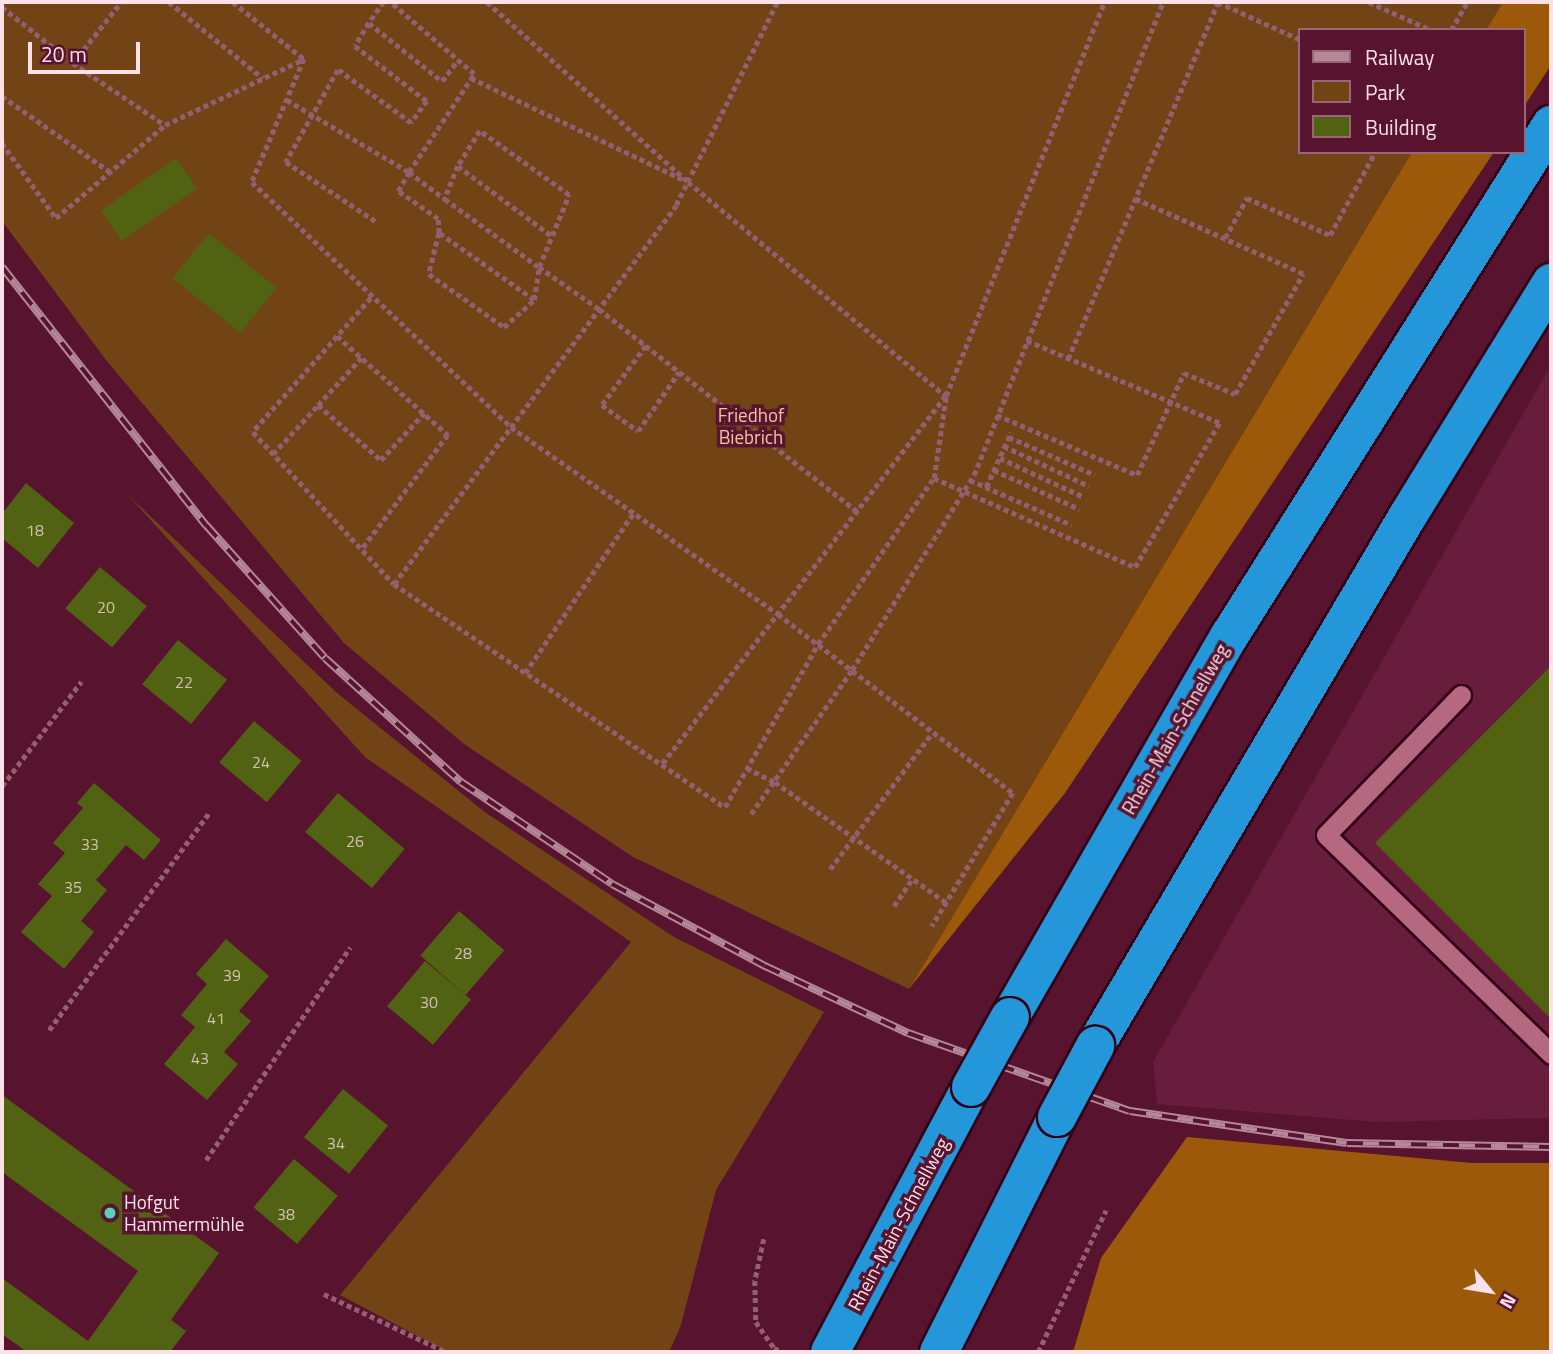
<!DOCTYPE html>
<html>
<head>
<meta charset="utf-8">
<style>
	body { margin:0 }
	#map { position:relative; width:1553px; height:1354px; overflow:hidden; background:#58132f; font-family:"Titillium Web",sans-serif }
	div>[style] { position:absolute }
	[style*='--x'] { left:calc(var(--x)*1px); top:calc(var(--y)*1px); width:calc(var(--w)*1px); rotate:calc(var(--a)*1deg) }
	.built>* { inset:0; background:#671d3b }
	.green>* { inset:0; background:#724314 }
	.forest>* { inset:0; background:#9d590a }
	.building>* { inset:0; background:#526213; transform-origin:0 0 }
	.path>* { height:4.5px; margin-top:-2.25px; transform-origin:0; background:repeating-linear-gradient(90deg,#955f73 0 5px,transparent 0 8.5px) }
	.roads { filter:drop-shadow(2px 0 #340217) drop-shadow(-2px 0 #340217) drop-shadow(0 2px #340217) drop-shadow(0 -2px #340217) }
	.lane>* { height:19px; margin:-9.5px; padding:0 9.5px; transform-origin:9.5px; border-radius:9.5px; background:#b56880 }
	.highway>* { height:38px; margin:-19px; padding:0 19px; transform-origin:19px; border-radius:19px; background:#2397da }
	.rail>* { height:8px; margin-top:-4px; transform-origin:0; background:repeating-linear-gradient(90deg,#58132f 0 16px,#b58898 0 32px); box-sizing:border-box; border-block:2px solid #b58898 }
	.bridges { filter:drop-shadow(2px 0 #340217) drop-shadow(-2px 0 #340217) drop-shadow(0 2px #340217) drop-shadow(0 -2px #340217) }
	.highway-bridge>* { height:38px; margin:-19px; padding:0 19px; transform-origin:19px; border-radius:19px; background:#2397da }
	.dots>* { width:19px; height:19px; translate:-50% -50%; box-sizing:border-box; border:4px solid #58132f; border-radius:50% }
	span { translate:-50% -50%; white-space:nowrap; text-align:center; line-height:1.15; -webkit-text-stroke:7px #58132f; paint-order:stroke }
	.number-label { font-size:16px; color:#d2c1b3 }
	.number-label span { -webkit-text-stroke-width:0 }
	.park-label { font-size:19px; color:#f1c39e }
	.street-label { font-size:19px; color:#fce1e8 }
	.poi-label { font-size:19px; color:#fce1e8 }
	.left { translate:0 -50%; text-align:left }
	.frame { position:absolute; inset:0; border:4px solid #fce1e8; pointer-events:none }
	.legend { position:absolute; left:1298px; top:28px; width:228px; height:126px; box-sizing:border-box; background:#58132f; border:2px solid #9a6579; margin:0; padding:9px 12px; list-style:none; font-size:21px; color:#fce1e8 }
	.legend li { display:flex; align-items:center; gap:14px; height:35px }
	.legend b { width:35px; border:2px solid #9a6579 }
	.north { position:absolute; left:1455px; top:1256px; width:70px; height:70px; -webkit-text-stroke:5px #58132f; paint-order:stroke; rotate:120deg; font-size:19px; font-weight:700; line-height:28px; text-align:center; color:#fce1e8 }
	.north::after { content:''; display:block; margin:auto; width:24px; height:32px; background:#fce1e8; clip-path:polygon(50% 0,100% 100%,50% 72%,0 100%) }
	.scale { position:absolute; left:28px; top:42px; width:112px; height:32px; box-sizing:border-box; border:4px solid #fce1e8; border-top:0; padding-left:9px; font-size:21px; line-height:24px; white-space:nowrap; color:#fce1e8; -webkit-text-stroke:5px #58132f; paint-order:stroke }
</style>
</head>
<body>
<div id="map">
	<div class="built">
		<div style="clip-path:polygon(1551px 365px,1551px 1118px,1376px 1122px,1157px 1104px,1153px 1062px)"></div>
	</div>
	<div class="green">
		<div style="clip-path:polygon(2px 2px,1503px 2px,1486px 30px,1299px 30px,1299px 152px,1412px 152px,909px 989px,633px 857px,464px 744px,344px 643px,106px 360px,2px 221px)"></div>
		<div style="clip-path:polygon(129px 496px,337px 693px,486px 813px,674px 937px,824px 1012px,716px 1190px,681px 1325px,669px 1352px,448px 1352px,340px 1295px,631px 942px,365px 757px)"></div>
	</div>
	<div class="forest">
		<div style="clip-path:polygon(1503px 2px,1551px 2px,1551px 65px,1523px 108px,1523px 30px,1486px 30px)"></div>
		<div style="clip-path:polygon(1412px 152px,1494px 152px,1065px 793px,909px 989px)"></div>
		<div style="clip-path:polygon(1187px 1137px,1472px 1163px,1551px 1163px,1551px 1352px,1073px 1352px,1101px 1258px)"></div>
	</div>
	<div class="building">
		<div style="left:176px;top:158px;width:37px;height:92px;rotate:55deg"></div>
		<div style="left:209px;top:233px;width:87px;height:58px;rotate:39deg"></div>
		<div style="clip-path:polygon(26px 483px,74px 523px,38px 568px,2px 538px,2px 514px)"></div>
		<div style="left:100px;top:567px;width:61px;height:54px;rotate:40deg"></div>
		<div style="left:178px;top:640px;width:63px;height:57px;rotate:39deg"></div>
		<div style="clip-path:polygon(1551px 666px,1551px 1019px,1375px 843px)"></div>
		<div style="left:254px;top:721px;width:62px;height:54px;rotate:40deg"></div>
		<div style="clip-path:polygon(94px 783px,161px 840px,144px 860px,126px 845px,96px 880px,107px 890px,81px 921px,94px 932px,64px 969px,21px 932px,52px 896px,38px 884px,65px 853px,53px 843px,83px 808px,77px 803px)"></div>
		<div style="left:338px;top:793px;width:87px;height:51px;rotate:40deg"></div>
		<div style="left:459px;top:911px;width:60px;height:59px;rotate:41deg"></div>
		<div style="clip-path:polygon(226px 939px,269px 976px,239px 1011px,251px 1021px,224px 1052px,238px 1064px,207px 1100px,164px 1064px,195px 1027px,181px 1015px,207px 984px,196px 974px)"></div>
		<div style="left:425px;top:961px;width:60px;height:59px;rotate:40deg"></div>
		<div style="left:343px;top:1089px;width:58px;height:62px;rotate:39deg"></div>
		<div style="clip-path:polygon(2px 1095px,219px 1253px,171px 1320px,186px 1331px,170px 1352px,27px 1352px,2px 1334px,2px 1278px,88px 1341px,138px 1271px,2px 1172px)"></div>
		<div style="left:294px;top:1159px;width:57px;height:63px;rotate:40deg"></div>
	</div>
	<div class="path">
		<div style="--x:169;--y:2;--w:121;--a:39"></div>
		<div style="--x:233;--y:2;--w:91;--a:38.8"></div>
		<div style="--x:384;--y:2;--w:26;--a:126"></div>
		<div style="--x:369;--y:23;--w:93;--a:38.5"></div>
		<div style="--x:442;--y:81;--w:26;--a:-53"></div>
		<div style="--x:487;--y:2;--w:270;--a:41.8"></div>
		<div style="--x:688;--y:182;--w:335;--a:39.7"></div>
		<div style="--x:946;--y:396;--w:467;--a:127.6"></div>
		<div style="--x:1369;--y:2;--w:68;--a:24.3"></div>
		<div style="--x:2;--y:7;--w:90;--a:38.3"></div>
		<div style="--x:73;--y:63;--w:111;--a:34"></div>
		<div style="--x:369;--y:23;--w:27;--a:121"></div>
		<div style="--x:355;--y:46;--w:91;--a:37.4"></div>
		<div style="--x:427;--y:101;--w:27;--a:126"></div>
		<div style="--x:411;--y:123;--w:90;--a:-144"></div>
		<div style="--x:338;--y:70;--w:106;--a:119.5"></div>
		<div style="--x:286;--y:162;--w:110;--a:33.5"></div>
		<div style="--x:1451;--y:30;--w:32;--a:-60"></div>
		<div style="--x:304;--y:59;--w:134;--a:112.9"></div>
		<div style="--x:252;--y:182;--w:357;--a:43.4"></div>
		<div style="--x:511;--y:427;--w:326;--a:35"></div>
		<div style="--x:778;--y:614;--w:295;--a:37.3"></div>
		<div style="--x:1013;--y:793;--w:156;--a:121.3"></div>
		<div style="--x:73;--y:63;--w:78;--a:-51.8"></div>
		<div style="--x:471;--y:78;--w:234;--a:25.6"></div>
		<div style="--x:2;--y:96;--w:132;--a:35.1"></div>
		<div style="--x:287;--y:100;--w:142;--a:30.5"></div>
		<div style="--x:409;--y:172;--w:118;--a:-56.4"></div>
		<div style="--x:474;--y:74;--w:111;--a:-139.4"></div>
		<div style="--x:2;--y:143;--w:92;--a:54.2"></div>
		<div style="--x:56;--y:218;--w:143;--a:-40.5"></div>
		<div style="--x:165;--y:125;--w:154;--a:-25.4"></div>
		<div style="--x:458;--y:166;--w:117;--a:36.7"></div>
		<div style="--x:439;--y:233;--w:14;--a:-94"></div>
		<div style="--x:438;--y:219;--w:49;--a:-145"></div>
		<div style="--x:398;--y:191;--w:22;--a:-60"></div>
		<div style="--x:409;--y:172;--w:45;--a:36.9"></div>
		<div style="--x:445;--y:199;--w:116;--a:35.9"></div>
		<div style="--x:539;--y:267;--w:78;--a:-67.4"></div>
		<div style="--x:569;--y:195;--w:110;--a:-144.3"></div>
		<div style="--x:480;--y:131;--w:41;--a:122.2"></div>
		<div style="--x:458;--y:166;--w:35;--a:112"></div>
		<div style="--x:1225;--y:238;--w:46;--a:-61.2"></div>
		<div style="--x:1247;--y:198;--w:91;--a:24"></div>
		<div style="--x:1330;--y:235;--w:94;--a:-61.5"></div>
		<div style="--x:371;--y:298;--w:179;--a:131.4"></div>
		<div style="--x:253;--y:432;--w:207;--a:47.2"></div>
		<div style="--x:394;--y:584;--w:399;--a:34"></div>
		<div style="--x:725;--y:807;--w:188;--a:-60.3"></div>
		<div style="--x:818;--y:644;--w:203;--a:-55.1"></div>
		<div style="--x:934;--y:478;--w:83;--a:-81.7"></div>
		<div style="--x:946;--y:396;--w:424;--a:-68.1"></div>
		<div style="--x:534;--y:300;--w:116;--a:-144.8"></div>
		<div style="--x:439;--y:233;--w:42;--a:103.7"></div>
		<div style="--x:429;--y:274;--w:92;--a:35.2"></div>
		<div style="--x:504;--y:327;--w:40;--a:-42"></div>
		<div style="--x:534;--y:300;--w:33;--a:-81"></div>
		<div style="--x:539;--y:267;--w:73;--a:35"></div>
		<div style="--x:599;--y:309;--w:328;--a:38.1"></div>
		<div style="--x:337;--y:336;--w:149;--a:41.7"></div>
		<div style="--x:448;--y:435;--w:143;--a:127"></div>
		<div style="--x:646;--y:346;--w:74;--a:126.7"></div>
		<div style="--x:602;--y:405;--w:44;--a:35.8"></div>
		<div style="--x:638;--y:431;--w:72;--a:-55.2"></div>
		<div style="--x:1068;--y:359;--w:387;--a:-67.2"></div>
		<div style="--x:1218;--y:2;--w:89;--a:24.6"></div>
		<div style="--x:318;--y:405;--w:64;--a:-47.5"></div>
		<div style="--x:997;--y:415;--w:152;--a:23.2"></div>
		<div style="--x:1137;--y:475;--w:112;--a:-65.3"></div>
		<div style="--x:1184;--y:373;--w:55;--a:22.4"></div>
		<div style="--x:1235;--y:394;--w:138;--a:-60.5"></div>
		<div style="--x:1303;--y:274;--w:184;--a:-155.9"></div>
		<div style="--x:1009;--y:437;--w:94;--a:23.8"></div>
		<div style="--x:1004;--y:446;--w:94;--a:25.2"></div>
		<div style="--x:273;--y:454;--w:67;--a:-47.4"></div>
		<div style="--x:318;--y:405;--w:84;--a:41.1"></div>
		<div style="--x:381;--y:460;--w:64;--a:-47.5"></div>
		<div style="--x:1000;--y:458;--w:93;--a:24.9"></div>
		<div style="--x:994;--y:470;--w:94;--a:24.6"></div>
		<div style="--x:934;--y:478;--w:220;--a:23.9"></div>
		<div style="--x:1135;--y:567;--w:167;--a:-59.7"></div>
		<div style="--x:1219;--y:423;--w:209;--a:-156.9"></div>
		<div style="--x:970;--y:480;--w:111;--a:23.8"></div>
		<div style="--x:986;--y:487;--w:60;--a:-65.2"></div>
		<div style="--x:394;--y:584;--w:472;--a:-53.3"></div>
		<div style="--x:676;--y:205;--w:227;--a:-63.5"></div>
		<div style="--x:525;--y:673;--w:194;--a:-55.9"></div>
		<div style="--x:747;--y:768;--w:31;--a:27"></div>
		<div style="--x:775;--y:782;--w:210;--a:35.1"></div>
		<div style="--x:2;--y:786;--w:131;--a:-52.8"></div>
		<div style="--x:751;--y:814;--w:176;--a:-55"></div>
		<div style="--x:852;--y:670;--w:230;--a:-58"></div>
		<div style="--x:974;--y:475;--w:509;--a:-68.22"></div>
		<div style="--x:830;--y:869;--w:170;--a:-53.1"></div>
		<div style="--x:894;--y:906;--w:34;--a:-56"></div>
		<div style="--x:49;--y:1030;--w:271;--a:-53.6"></div>
		<div style="--x:206;--y:1160;--w:257;--a:-55.9"></div>
		<div style="--x:764;--y:1239;--w:43;--a:102.1"></div>
		<div style="--x:755;--y:1281;--w:41;--a:88.6"></div>
		<div style="--x:756;--y:1322;--w:32;--a:55"></div>
		<div style="--x:774;--y:1348;--w:10;--a:24"></div>
		<div style="--x:324;--y:1294;--w:135;--a:25.4"></div>
		<div style="--x:1038;--y:1352;--w:157;--a:-64.4"></div>
	</div>
	<div class="roads">
		<div class="lane">
			<div style="--x:1461;--y:695;--w:194;--a:134"></div>
			<div style="--x:1326;--y:835;--w:314;--a:44.2"></div>
		</div>
		<div class="highway">
			<div style="--x:1010;--y:1017;--w:441;--a:-60.1"></div>
			<div style="--x:1230;--y:635;--w:603;--a:-57.81"></div>
			<div style="--x:1095;--y:1046;--w:614;--a:-59.47"></div>
			<div style="--x:1407;--y:517;--w:275;--a:-58.4"></div>
			<div style="--x:830;--y:1352;--w:300;--a:-62"></div>
			<div style="--x:939;--y:1352;--w:263;--a:-63.3"></div>
		</div>
	</div>
	<div class="rail">
		<div style="--x:2;--y:267;--w:329;--a:51.7"></div>
		<div style="--x:206;--y:525;--w:178;--a:48.2"></div>
		<div style="--x:325;--y:658;--w:184;--a:42.4"></div>
		<div style="--x:461;--y:782;--w:182;--a:34"></div>
		<div style="--x:612;--y:884;--w:174;--a:28.2"></div>
		<div style="--x:765;--y:966;--w:158;--a:25.1"></div>
		<div style="--x:908;--y:1033;--w:235;--a:19.4"></div>
		<div style="--x:1130;--y:1111;--w:219;--a:8.4"></div>
		<div style="--x:1347;--y:1143;--w:204;--a:1.1"></div>
	</div>
	<div class="bridges">
		<div class="highway-bridge">
			<div style="--x:971;--y:1087;--w:80;--a:-60.9"></div>
			<div style="--x:1057;--y:1117;--w:81;--a:-61.8"></div>
		</div>
	</div>
	<div class="dots">
		<div style="left:110px;top:1213px;background:#5ccebb"></div>
	</div>
	<div class="number-label">
		<span style="left:35px;top:530px">18</span>
		<span style="left:106px;top:607px">20</span>
		<span style="left:184px;top:682px">22</span>
		<span style="left:261px;top:762px">24</span>
		<span style="left:355px;top:841px">26</span>
		<span style="left:90px;top:844px">33</span>
		<span style="left:73px;top:887px">35</span>
		<span style="left:463px;top:953px">28</span>
		<span style="left:232px;top:975px">39</span>
		<span style="left:429px;top:1002px">30</span>
		<span style="left:216px;top:1018px">41</span>
		<span style="left:200px;top:1058px">43</span>
		<span style="left:336px;top:1143px">34</span>
		<span style="left:286px;top:1214px">38</span>
	</div>
	<div class="park-label">
		<span style="left:751px;top:426px">Friedhof<br>Biebrich</span>
	</div>
	<div class="street-label">
		<span style="left:1175px;top:729px;rotate:-60deg">Rhein-Main-Schnellweg</span>
		<span style="left:898px;top:1224px;rotate:-62deg">Rhein-Main-Schnellweg</span>
	</div>
	<div class="poi-label">
		<span class="left" style="left:124px;top:1213px">Hofgut<br>Hammermühle</span>
	</div>
	<div class="frame"></div>
	<ul class="legend">
	<li><b style="height:9px;background:#b58898"></b>Railway</li>
	<li><b style="height:19px;background:#724314"></b>Park</li>
	<li><b style="height:19px;background:#526213"></b>Building</li>
	</ul>
	<div class="north">N</div>
	<div class="scale">20 m</div>
</div>
</body>
</html>
